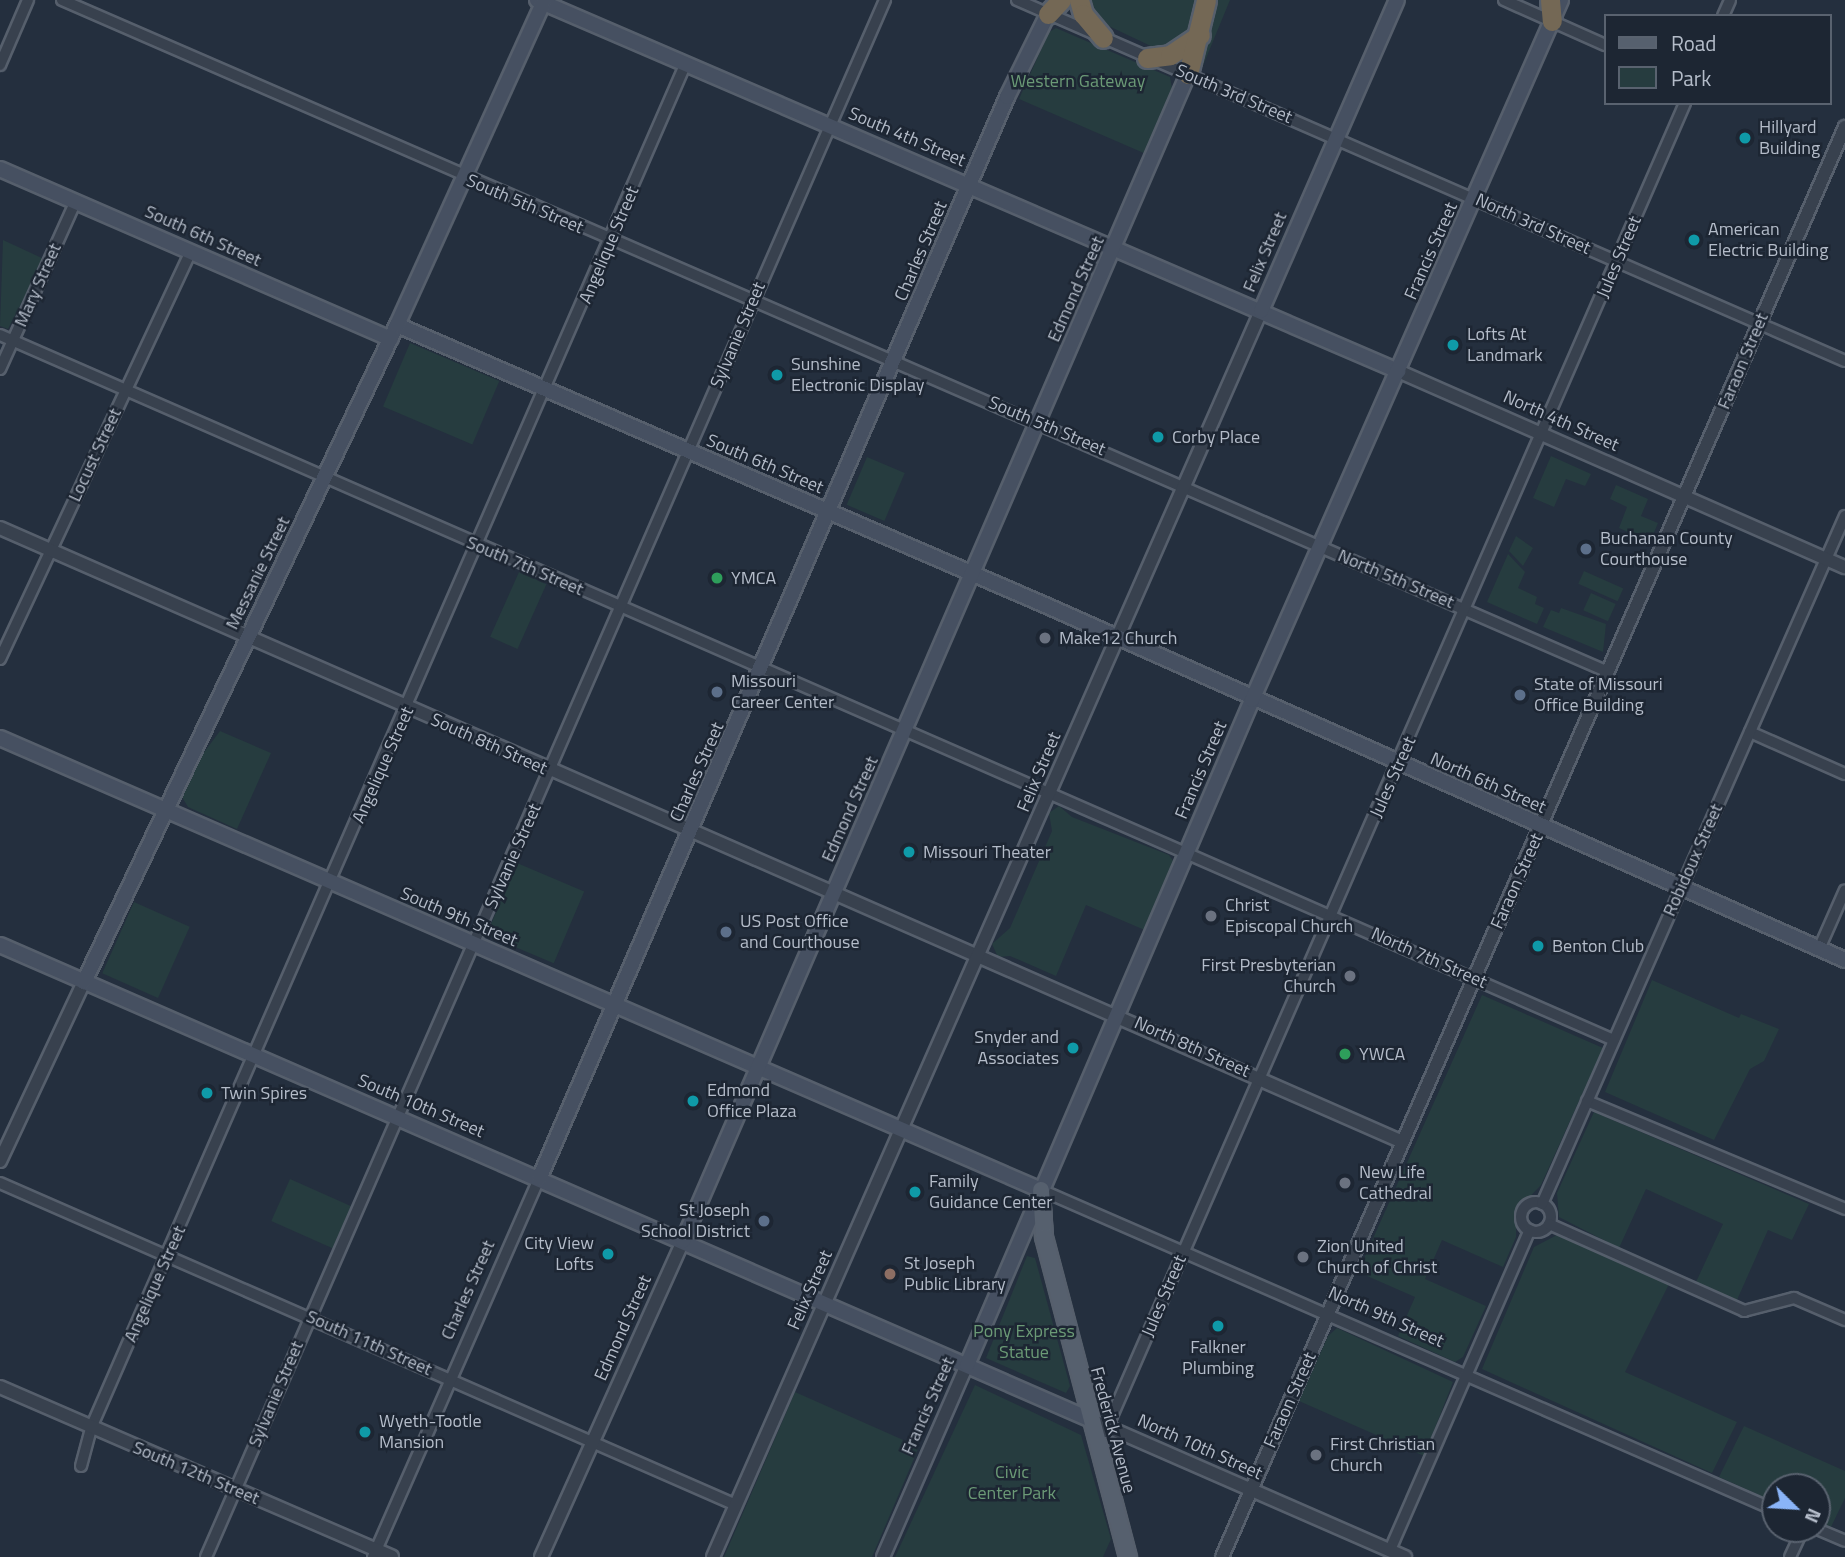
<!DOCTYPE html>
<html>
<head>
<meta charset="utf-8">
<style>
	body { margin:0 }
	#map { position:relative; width:1845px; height:1557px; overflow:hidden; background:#242f3e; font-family:"Titillium Web",sans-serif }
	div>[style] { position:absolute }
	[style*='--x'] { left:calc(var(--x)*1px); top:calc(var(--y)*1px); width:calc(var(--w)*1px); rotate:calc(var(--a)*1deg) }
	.green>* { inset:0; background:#263c3f; transform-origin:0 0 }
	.roads { filter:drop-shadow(2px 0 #565f6c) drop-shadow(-2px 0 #565f6c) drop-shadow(0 2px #565f6c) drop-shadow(0 -2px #565f6c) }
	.minor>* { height:10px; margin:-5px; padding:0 5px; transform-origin:5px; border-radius:5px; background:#38414e }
	.minor>.ring { margin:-5px; padding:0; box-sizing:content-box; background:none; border:10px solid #38414e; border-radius:50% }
	.tertiary>* { height:12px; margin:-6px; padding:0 6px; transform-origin:6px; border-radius:6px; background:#38414e }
	.secondary>* { height:14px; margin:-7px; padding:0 7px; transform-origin:7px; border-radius:7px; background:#465061 }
	.primary>* { height:16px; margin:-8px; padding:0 8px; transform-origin:8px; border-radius:8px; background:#56606e }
	.motorway>* { height:19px; margin:-9.5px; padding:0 9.5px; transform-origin:9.5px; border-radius:9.5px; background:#746855 }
	.dots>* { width:19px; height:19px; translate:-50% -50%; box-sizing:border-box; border:4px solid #1d2633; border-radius:50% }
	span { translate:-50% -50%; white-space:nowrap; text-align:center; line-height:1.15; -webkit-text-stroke:5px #1d2633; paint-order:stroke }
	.park-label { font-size:18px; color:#6b9a76 }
	.street-label { font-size:18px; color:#b4bcc9 }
	.poi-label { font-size:18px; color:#b4bcc9 }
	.left { translate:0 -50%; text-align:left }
	.right { translate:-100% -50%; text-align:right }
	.legend { position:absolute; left:1604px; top:14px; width:228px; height:91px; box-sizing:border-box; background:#1d2633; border:2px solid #59626f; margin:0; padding:9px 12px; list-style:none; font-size:21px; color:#b4bcc9 }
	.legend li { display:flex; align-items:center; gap:14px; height:35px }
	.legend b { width:35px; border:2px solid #59626f }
	.north { position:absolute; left:1761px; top:1473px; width:70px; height:70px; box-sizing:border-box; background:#1d2633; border:2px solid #59626f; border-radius:50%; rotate:114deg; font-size:19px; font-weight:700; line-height:28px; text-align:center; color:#b4bcc9 }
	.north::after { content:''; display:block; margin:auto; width:24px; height:32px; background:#8ab4f8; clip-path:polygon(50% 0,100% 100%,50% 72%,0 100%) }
</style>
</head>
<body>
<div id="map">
	<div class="green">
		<div style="clip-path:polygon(1088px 0,1197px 0,1198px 19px,1177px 46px,1155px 48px,1096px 20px)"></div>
		<div style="clip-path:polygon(1215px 0,1230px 0,1202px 68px,1201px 60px)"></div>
		<div style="clip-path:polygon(1056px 28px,1170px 77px,1172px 88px,1146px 154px,1019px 99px,1049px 32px)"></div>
		<div style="clip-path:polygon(3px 240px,44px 259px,8px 329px,0 326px)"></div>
		<div style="left:410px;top:343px;width:97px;height:69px;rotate:23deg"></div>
		<div style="clip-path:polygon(1551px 456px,1591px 474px,1585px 486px,1566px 479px,1554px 507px,1533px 498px)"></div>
		<div style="left:867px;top:457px;width:41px;height:52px;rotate:23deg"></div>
		<div style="clip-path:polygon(1616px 485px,1648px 499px,1641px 516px,1658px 523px,1650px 542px,1619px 528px,1627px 507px,1610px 499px)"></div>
		<div style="clip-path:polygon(1516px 536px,1533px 548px,1523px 566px,1509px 551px)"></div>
		<div style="clip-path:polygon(1508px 554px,1525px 572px,1518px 588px,1537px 597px,1535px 604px,1544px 608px,1537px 624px,1487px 602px)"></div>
		<div style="left:1584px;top:571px;width:43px;height:14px;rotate:24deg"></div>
		<div style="left:519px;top:572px;width:30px;height:71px;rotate:24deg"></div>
		<div style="left:1591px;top:593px;width:27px;height:19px;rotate:24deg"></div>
		<div style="clip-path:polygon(1561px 608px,1606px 624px,1603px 652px,1543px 627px,1551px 610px,1559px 613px)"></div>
		<div style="clip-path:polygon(220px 731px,271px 753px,237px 829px,188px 807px,182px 797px,202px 755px)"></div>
		<div style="clip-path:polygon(1059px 806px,1072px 817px,1169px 855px,1176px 865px,1147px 931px,1086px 905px,1056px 976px,1010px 956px,998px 957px,992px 944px,1010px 928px,1052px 831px,1049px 813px)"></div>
		<div style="left:517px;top:863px;width:73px;height:78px;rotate:23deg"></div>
		<div style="left:134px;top:902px;width:61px;height:78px;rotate:24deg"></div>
		<div style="clip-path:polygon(1652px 980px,1739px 1018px,1741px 1014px,1779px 1029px,1764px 1061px,1750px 1069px,1714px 1140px,1605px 1092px)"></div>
		<div style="clip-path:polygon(1482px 995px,1603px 1048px,1541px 1185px,1516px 1211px,1516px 1237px,1503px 1267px,1442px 1240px,1425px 1279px,1486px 1306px,1463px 1357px,1455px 1362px,1398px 1336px,1415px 1297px,1358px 1272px)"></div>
		<div style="clip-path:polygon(1594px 1112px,1809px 1204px,1792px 1240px,1768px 1230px,1737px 1300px,1696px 1282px,1723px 1224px,1646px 1189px,1619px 1248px,1559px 1217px,1557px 1193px)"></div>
		<div style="left:290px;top:1179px;width:67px;height:46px;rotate:24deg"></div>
		<div style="clip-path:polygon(1557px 1235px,1669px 1284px,1625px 1372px,1737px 1422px,1712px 1473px,1482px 1369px,1534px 1247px)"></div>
		<div style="clip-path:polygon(1027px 1256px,1035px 1258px,1070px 1386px,1066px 1393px,986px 1358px)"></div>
		<div style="clip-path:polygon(1337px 1328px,1453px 1382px,1424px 1456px,1299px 1401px,1328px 1336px)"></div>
		<div style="clip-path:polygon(975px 1385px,1081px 1435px,1111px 1539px,1103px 1557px,895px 1557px)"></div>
		<div style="clip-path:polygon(795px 1392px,919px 1447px,872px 1557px,724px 1557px)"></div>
		<div style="clip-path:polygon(1744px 1426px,1845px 1471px,1845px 1498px,1831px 1527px,1817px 1520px,1817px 1487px,1775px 1487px,1775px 1502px,1719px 1477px)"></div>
	</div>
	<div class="roads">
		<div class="minor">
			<div style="--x:62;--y:0;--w:1686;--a:23.49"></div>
			<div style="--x:1017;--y:0;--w:903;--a:23.56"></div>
			<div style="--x:1504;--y:0;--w:111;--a:24"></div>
			<div style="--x:1723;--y:16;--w:17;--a:-66"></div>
			<div style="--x:0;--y:65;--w:71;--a:-66.7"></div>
			<div style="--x:0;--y:335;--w:1761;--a:23.6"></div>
			<div style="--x:0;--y:369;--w:184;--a:-65.7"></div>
			<div style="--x:0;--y:659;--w:450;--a:-64.9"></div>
			<div style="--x:1750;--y:732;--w:104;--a:23.9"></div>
			<div style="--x:1819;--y:949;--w:64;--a:-66.2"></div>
			<div style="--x:1587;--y:1101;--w:280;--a:22.7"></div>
			<div style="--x:0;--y:1183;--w:803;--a:23.63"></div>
			<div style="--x:1041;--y:1190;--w:801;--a:23.56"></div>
			<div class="ring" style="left:1521px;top:1202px;width:20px;height:20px"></div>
			<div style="--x:1542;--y:1204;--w:752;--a:-66.23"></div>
			<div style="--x:1549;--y:1224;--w:214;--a:24"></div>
			<div style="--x:1744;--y:1311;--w:52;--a:-14.6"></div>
			<div style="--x:1794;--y:1298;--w:56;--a:23.3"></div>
			<div style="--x:1105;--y:1432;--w:1450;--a:-66.42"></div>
			<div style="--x:81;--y:1466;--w:39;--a:-75"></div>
			<div style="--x:91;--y:1428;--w:1489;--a:-66.45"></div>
			<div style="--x:1817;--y:1529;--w:30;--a:23"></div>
			<div style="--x:1390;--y:1550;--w:349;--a:-66.4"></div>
			<div style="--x:206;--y:1557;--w:1699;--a:-66.44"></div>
			<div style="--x:373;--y:1557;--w:413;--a:-66.3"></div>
			<div style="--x:1790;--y:1557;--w:31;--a:-65"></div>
		</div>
		<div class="tertiary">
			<div style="--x:1398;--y:371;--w:488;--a:23.7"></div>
			<div style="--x:0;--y:528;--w:1531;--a:23.64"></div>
			<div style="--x:0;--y:1161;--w:198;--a:-64.9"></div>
			<div style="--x:0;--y:1387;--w:427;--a:23.4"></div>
			<div style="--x:1089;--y:1419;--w:345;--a:23.6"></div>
			<div style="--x:541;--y:1557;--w:346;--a:-65.8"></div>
			<div style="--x:713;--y:1557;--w:1361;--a:-66.26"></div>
			<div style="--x:883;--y:1557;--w:210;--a:-66.4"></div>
			<div style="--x:1222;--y:1557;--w:1560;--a:-66.46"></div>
		</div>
		<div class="secondary">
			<div style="--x:537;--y:0;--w:938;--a:23.31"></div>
			<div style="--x:0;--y:169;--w:426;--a:23.5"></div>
			<div style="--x:1261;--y:311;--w:339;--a:-66.4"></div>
			<div style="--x:397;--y:325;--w:706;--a:23.37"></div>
			<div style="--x:1045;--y:605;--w:875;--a:23.93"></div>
			<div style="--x:0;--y:738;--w:1135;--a:23.47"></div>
			<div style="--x:0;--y:945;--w:1188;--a:23.52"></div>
			<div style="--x:84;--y:982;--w:728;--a:-64.53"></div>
			<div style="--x:397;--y:325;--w:354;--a:-65.6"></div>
			<div style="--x:539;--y:1179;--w:1179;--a:-66.61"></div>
			<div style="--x:1007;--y:97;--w:93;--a:-63.7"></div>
			<div style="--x:683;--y:1241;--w:1272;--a:-66.6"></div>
			<div style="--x:967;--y:1365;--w:723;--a:-66.8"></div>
			<div style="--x:1252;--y:700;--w:765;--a:-66.18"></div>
		</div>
		<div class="primary">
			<div style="--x:1041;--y:1190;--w:47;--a:86.3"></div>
			<div style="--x:1044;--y:1237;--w:331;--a:75.3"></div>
		</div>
		<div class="motorway">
			<div style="--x:1079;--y:0;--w:15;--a:74"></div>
			<div style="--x:1083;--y:14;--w:31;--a:50"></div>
			<div style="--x:1550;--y:0;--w:21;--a:85"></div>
			<div style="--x:1048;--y:14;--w:19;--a:-47"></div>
			<div style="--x:1147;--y:58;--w:23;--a:-7"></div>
			<div style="--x:1170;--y:55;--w:36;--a:-34"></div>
			<div style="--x:1188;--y:74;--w:76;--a:-76.3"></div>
		</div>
	</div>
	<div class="dots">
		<div style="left:1745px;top:138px;background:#0f9aa8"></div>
		<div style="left:1694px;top:240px;background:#0f9aa8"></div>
		<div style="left:1453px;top:345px;background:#0f9aa8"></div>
		<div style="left:777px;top:375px;background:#0f9aa8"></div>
		<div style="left:1158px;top:437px;background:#0f9aa8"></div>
		<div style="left:1586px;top:549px;background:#5c6f8a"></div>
		<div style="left:717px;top:578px;background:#2e9e5b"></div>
		<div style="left:1045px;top:638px;background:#6b7280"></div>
		<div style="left:717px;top:692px;background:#5c6f8a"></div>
		<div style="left:1520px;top:695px;background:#5c6f8a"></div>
		<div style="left:909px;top:852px;background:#0f9aa8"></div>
		<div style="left:1211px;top:916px;background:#6b7280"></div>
		<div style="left:726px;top:932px;background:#5c6f8a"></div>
		<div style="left:1538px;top:946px;background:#0f9aa8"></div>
		<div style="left:1350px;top:976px;background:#6b7280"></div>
		<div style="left:1073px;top:1048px;background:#0f9aa8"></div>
		<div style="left:1345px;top:1054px;background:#2e9e5b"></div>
		<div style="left:207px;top:1093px;background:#0f9aa8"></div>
		<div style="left:693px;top:1101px;background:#0f9aa8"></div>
		<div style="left:1345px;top:1183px;background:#6b7280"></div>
		<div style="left:915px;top:1192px;background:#0f9aa8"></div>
		<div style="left:764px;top:1221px;background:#5c6f8a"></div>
		<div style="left:608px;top:1254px;background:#0f9aa8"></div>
		<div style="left:1303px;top:1257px;background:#6b7280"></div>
		<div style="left:890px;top:1274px;background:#8d6e63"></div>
		<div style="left:1218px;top:1326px;background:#0f9aa8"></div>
		<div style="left:365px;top:1432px;background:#0f9aa8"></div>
		<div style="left:1316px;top:1455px;background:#6b7280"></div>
	</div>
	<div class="park-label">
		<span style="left:1078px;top:81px">Western Gateway</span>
		<span style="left:1024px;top:1342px">Pony Express<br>Statue</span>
		<span style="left:1012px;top:1483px">Civic<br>Center Park</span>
	</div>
	<div class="street-label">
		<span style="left:1234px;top:94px;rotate:23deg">South 3rd Street</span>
		<span style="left:907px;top:137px;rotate:23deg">South 4th Street</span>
		<span style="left:525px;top:204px;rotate:23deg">South 5th Street</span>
		<span style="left:1533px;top:224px;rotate:24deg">North 3rd Street</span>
		<span style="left:203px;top:236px;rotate:24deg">South 6th Street</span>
		<span style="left:609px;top:245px;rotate:-67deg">Angelique Street</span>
		<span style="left:921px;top:251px;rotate:-67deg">Charles Street</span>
		<span style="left:1431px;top:251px;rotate:-66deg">Francis Street</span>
		<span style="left:1265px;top:252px;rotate:-67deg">Felix Street</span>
		<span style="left:1619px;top:257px;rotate:-67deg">Jules Street</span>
		<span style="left:38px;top:285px;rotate:-66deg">Mary Street</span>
		<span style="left:1076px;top:289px;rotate:-66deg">Edmond Street</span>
		<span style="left:738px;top:335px;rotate:-67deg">Sylvanie Street</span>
		<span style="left:1743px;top:361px;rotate:-67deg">Faraon Street</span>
		<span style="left:1561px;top:421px;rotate:24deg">North 4th Street</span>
		<span style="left:1047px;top:426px;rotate:23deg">South 5th Street</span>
		<span style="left:95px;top:455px;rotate:-65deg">Locust Street</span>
		<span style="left:765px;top:464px;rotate:23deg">South 6th Street</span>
		<span style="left:525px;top:566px;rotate:23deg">South 7th Street</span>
		<span style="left:258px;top:573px;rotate:-64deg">Messanie Street</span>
		<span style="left:1396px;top:579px;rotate:23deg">North 5th Street</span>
		<span style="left:489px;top:744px;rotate:24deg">South 8th Street</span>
		<span style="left:383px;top:765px;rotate:-66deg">Angelique Street</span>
		<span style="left:1201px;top:770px;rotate:-67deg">Francis Street</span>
		<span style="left:697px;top:772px;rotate:-66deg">Charles Street</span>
		<span style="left:1039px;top:772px;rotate:-67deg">Felix Street</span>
		<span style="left:1393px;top:777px;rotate:-66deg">Jules Street</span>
		<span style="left:1488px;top:783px;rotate:24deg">North 6th Street</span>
		<span style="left:850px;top:809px;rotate:-66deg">Edmond Street</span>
		<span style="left:513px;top:856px;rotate:-66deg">Sylvanie Street</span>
		<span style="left:1693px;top:860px;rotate:-66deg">Robidoux Street</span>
		<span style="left:1517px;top:881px;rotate:-66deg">Faraon Street</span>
		<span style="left:459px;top:917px;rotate:23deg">South 9th Street</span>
		<span style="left:1429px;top:958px;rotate:24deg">North 7th Street</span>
		<span style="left:1192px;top:1047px;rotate:24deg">North 8th Street</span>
		<span style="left:421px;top:1106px;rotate:23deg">South 10th Street</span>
		<span style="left:155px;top:1284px;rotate:-66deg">Angelique Street</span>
		<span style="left:468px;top:1290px;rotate:-66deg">Charles Street</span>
		<span style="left:810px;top:1290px;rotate:-66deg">Felix Street</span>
		<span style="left:1164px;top:1296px;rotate:-67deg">Jules Street</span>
		<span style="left:1386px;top:1317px;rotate:24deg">North 9th Street</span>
		<span style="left:623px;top:1328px;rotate:-66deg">Edmond Street</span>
		<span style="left:369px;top:1343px;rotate:24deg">South 11th Street</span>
		<span style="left:276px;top:1394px;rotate:-67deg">Sylvanie Street</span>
		<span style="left:1290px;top:1400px;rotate:-66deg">Faraon Street</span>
		<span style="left:928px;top:1406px;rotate:-66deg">Francis Street</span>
		<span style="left:1113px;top:1430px;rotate:75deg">Frederick Avenue</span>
		<span style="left:1200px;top:1447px;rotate:24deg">North 10th Street</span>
		<span style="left:196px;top:1473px;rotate:23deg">South 12th Street</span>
	</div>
	<div class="poi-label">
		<span class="left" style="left:1759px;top:138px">Hillyard<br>Building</span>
		<span class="left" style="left:1708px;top:240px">American<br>Electric Building</span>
		<span class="left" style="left:1467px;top:345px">Lofts At<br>Landmark</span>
		<span class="left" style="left:791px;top:375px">Sunshine<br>Electronic Display</span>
		<span class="left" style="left:1172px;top:437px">Corby Place</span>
		<span class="left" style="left:1600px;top:549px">Buchanan County<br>Courthouse</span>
		<span class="left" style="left:731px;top:578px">YMCA</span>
		<span class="left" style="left:1059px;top:638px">Make12 Church</span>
		<span class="left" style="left:731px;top:692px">Missouri<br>Career Center</span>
		<span class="left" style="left:1534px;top:695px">State of Missouri<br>Office Building</span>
		<span class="left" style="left:923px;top:852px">Missouri Theater</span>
		<span class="left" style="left:1225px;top:916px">Christ<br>Episcopal Church</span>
		<span class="left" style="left:740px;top:932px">US Post Office<br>and Courthouse</span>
		<span class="left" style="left:1552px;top:946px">Benton Club</span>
		<span class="right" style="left:1336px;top:976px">First Presbyterian<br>Church</span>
		<span class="right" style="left:1059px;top:1048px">Snyder and<br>Associates</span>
		<span class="left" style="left:1359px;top:1054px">YWCA</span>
		<span class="left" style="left:707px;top:1101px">Edmond<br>Office Plaza</span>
		<span class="left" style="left:221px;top:1093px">Twin Spires</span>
		<span class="left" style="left:1359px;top:1183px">New Life<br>Cathedral</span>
		<span class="left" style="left:929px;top:1192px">Family<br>Guidance Center</span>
		<span class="right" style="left:750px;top:1221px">St Joseph<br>School District</span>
		<span class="right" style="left:594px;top:1254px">City View<br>Lofts</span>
		<span class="left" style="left:1317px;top:1257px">Zion United<br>Church of Christ</span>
		<span class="left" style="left:904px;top:1274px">St Joseph<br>Public Library</span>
		<span style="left:1218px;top:1358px">Falkner<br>Plumbing</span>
		<span class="left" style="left:379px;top:1432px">Wyeth-Tootle<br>Mansion</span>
		<span class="left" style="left:1330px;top:1455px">First Christian<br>Church</span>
	</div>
	<ul class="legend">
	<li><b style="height:9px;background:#56606e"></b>Road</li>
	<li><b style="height:19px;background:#263c3f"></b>Park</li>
	</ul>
	<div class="north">N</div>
</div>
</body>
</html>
